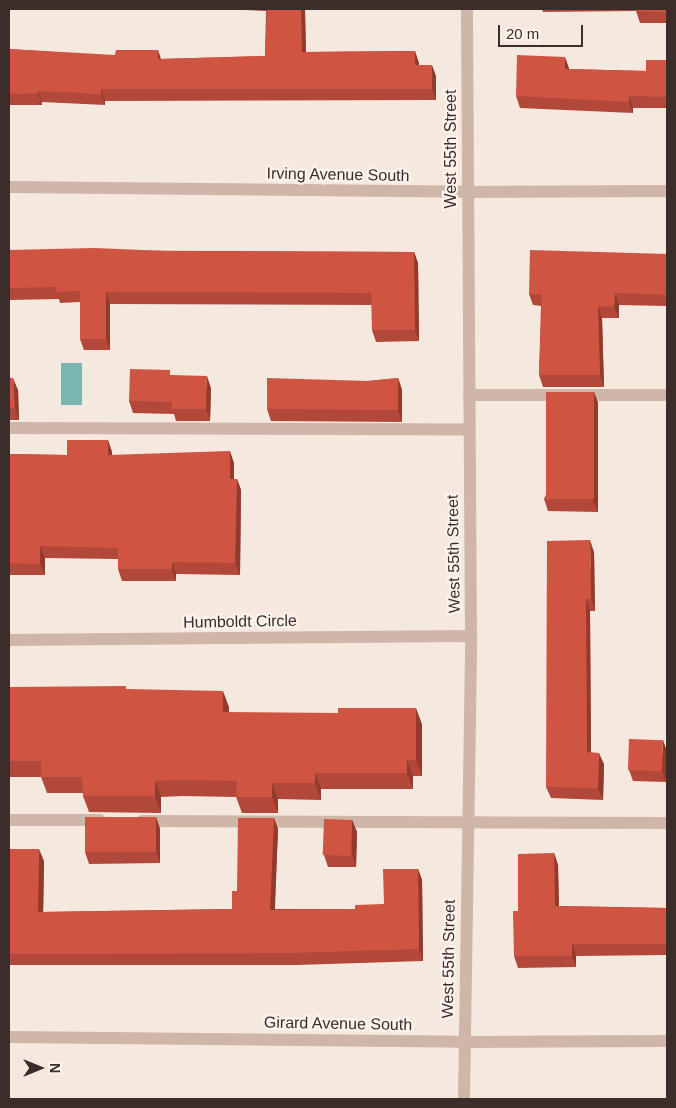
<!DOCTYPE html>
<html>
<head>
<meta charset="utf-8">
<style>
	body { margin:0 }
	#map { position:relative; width:676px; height:1108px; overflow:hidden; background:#f5e8df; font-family:Arial,sans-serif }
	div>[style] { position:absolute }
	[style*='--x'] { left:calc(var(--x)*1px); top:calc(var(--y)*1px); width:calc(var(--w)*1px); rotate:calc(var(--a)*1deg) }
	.water>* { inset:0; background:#7bb5b0; transform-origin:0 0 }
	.lane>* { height:12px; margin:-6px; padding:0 6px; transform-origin:6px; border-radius:6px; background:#cfb6a9 }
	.street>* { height:12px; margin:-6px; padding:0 6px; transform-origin:6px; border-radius:6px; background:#cfb6a9 }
	.wall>* { inset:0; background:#b24839 }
	.shaded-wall>* { inset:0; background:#913b2e }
	.building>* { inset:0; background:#cf5442; transform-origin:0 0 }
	span { translate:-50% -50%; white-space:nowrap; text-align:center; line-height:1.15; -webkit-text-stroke:4.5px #fcf3ec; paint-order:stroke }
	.street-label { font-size:16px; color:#3b2d29 }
	.frame { position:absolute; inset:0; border:10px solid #3b2d29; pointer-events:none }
	.north { position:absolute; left:15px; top:1043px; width:50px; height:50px; -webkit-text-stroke:4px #fcf3ec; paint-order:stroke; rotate:90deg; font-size:14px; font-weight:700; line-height:20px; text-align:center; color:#3b2d29 }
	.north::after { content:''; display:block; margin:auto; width:18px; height:22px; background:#3b2d29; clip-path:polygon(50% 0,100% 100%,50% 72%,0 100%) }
	.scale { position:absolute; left:498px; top:25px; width:85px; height:22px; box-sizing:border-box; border:2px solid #3b2d29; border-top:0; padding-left:6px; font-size:15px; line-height:18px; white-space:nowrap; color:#3b2d29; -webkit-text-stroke:4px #fcf3ec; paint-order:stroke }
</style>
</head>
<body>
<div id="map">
	<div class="water">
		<div style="left:61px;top:363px;width:21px;height:42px"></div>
	</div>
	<div class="lane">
		<div style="--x:469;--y:395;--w:198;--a:0"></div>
		<div style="--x:9;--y:428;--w:460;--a:0.2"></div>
		<div style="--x:9;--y:820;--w:91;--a:0"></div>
		<div style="--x:142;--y:821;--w:525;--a:0.22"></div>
	</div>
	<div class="street">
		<div style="--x:9;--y:187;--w:458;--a:0.6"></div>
		<div style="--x:467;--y:192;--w:200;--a:-0.3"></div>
		<div style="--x:9;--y:640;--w:462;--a:-0.5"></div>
		<div style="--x:9;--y:1037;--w:455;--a:0.6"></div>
		<div style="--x:464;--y:1042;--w:203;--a:-0.3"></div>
		<div style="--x:464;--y:1099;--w:463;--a:-89.1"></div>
		<div style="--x:471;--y:636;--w:627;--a:-90.37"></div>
	</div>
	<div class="wall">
		<div style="clip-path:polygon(221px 9px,305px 9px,306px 52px,415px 51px,419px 65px,436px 76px,436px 100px,105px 101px,105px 105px,42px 102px,42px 105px,9px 105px,9px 49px,161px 59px,265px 56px,266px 11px)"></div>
		<div style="clip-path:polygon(371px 9px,395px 9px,372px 10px)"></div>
		<div style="clip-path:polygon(542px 9px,667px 9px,667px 23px,640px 23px,636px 11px,543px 12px)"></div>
		<div style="clip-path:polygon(667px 60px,667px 108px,633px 108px,633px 113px,520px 108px,516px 96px,569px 69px,646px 71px)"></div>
		<div style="clip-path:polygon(9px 250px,414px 252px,418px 263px,419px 341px,376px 342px,372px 330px,372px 305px,110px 304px,110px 350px,84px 350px,80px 339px,80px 302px,60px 303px,59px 299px,9px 300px)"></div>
		<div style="clip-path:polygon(667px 254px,667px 306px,619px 305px,619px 318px,602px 318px,604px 387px,543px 387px,539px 375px,541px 306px,533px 305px,529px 294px)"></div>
		<div style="clip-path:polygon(172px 375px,211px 388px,210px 421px,176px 421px,174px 414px,133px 413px,129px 401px)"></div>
		<div style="clip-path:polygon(9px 378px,18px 390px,19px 420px,9px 420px)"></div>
		<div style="clip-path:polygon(398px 378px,402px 390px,402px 422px,271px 421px,267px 409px,368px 381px)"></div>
		<div style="clip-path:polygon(594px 392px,598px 403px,598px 512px,548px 511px,544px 499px)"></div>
		<div style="clip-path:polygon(108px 440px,112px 452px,112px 455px,234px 463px,234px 479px,237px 479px,241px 490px,240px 575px,176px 574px,176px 581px,122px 581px,118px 569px,118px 559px,45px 558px,45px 575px,9px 575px,9px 454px,67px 455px)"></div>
		<div style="clip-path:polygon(594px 552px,595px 611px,590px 611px,591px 753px,604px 764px,603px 800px,551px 798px,546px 787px)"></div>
		<div style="clip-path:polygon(9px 687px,127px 689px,229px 707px,229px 713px,422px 724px,422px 776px,413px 776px,413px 789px,321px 789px,321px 800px,278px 799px,278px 813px,242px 813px,236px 797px,182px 796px,161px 797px,161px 813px,89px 812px,83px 796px,83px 793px,47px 793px,41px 777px,9px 777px)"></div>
		<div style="clip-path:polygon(667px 751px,666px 782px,633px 781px,629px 770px)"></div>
		<div style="clip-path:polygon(156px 817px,160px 829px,160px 863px,89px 864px,85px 852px)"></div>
		<div style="clip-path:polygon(274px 818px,278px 829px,275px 909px,355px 909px,384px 904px,418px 869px,422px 880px,423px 961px,296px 965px,9px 965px,9px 849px,44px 861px,43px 912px,232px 909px,237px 891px)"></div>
		<div style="clip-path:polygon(352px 820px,357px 832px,356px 867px,328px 867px,324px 855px)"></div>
		<div style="clip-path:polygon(554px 853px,558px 865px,559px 906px,667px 908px,667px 955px,576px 956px,576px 967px,518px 968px,514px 956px,518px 911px)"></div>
	</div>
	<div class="shaded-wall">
		<div style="clip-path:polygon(301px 9px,305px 9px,306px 64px,302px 52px)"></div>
		<div style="clip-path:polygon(158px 50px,162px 62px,158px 59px)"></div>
		<div style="clip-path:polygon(415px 51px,419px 63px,419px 77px,415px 65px)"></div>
		<div style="clip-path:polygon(565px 57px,569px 68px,569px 80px,565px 69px)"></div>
		<div style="clip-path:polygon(432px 65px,436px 76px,436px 100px,432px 89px)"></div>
		<div style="clip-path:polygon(101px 89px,105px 101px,105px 105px,101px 94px)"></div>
		<div style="clip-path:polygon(38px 91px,42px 102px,42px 105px,38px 93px)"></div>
		<div style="clip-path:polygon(629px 96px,633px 108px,633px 113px,629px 102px)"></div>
		<div style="clip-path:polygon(414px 252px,418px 263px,419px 341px,415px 330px)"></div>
		<div style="clip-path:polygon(106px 292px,110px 304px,110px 350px,106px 339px)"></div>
		<div style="clip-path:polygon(615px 293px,619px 305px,619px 318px,614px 307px)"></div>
		<div style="clip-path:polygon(598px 306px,602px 318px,604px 387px,600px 375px)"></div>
		<div style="clip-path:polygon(207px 376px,211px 388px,210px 421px,206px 409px)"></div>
		<div style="clip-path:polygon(13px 378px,18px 390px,19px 420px,15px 408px)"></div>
		<div style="clip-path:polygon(398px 378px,402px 390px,402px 422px,398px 410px)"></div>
		<div style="clip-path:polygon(594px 392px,598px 403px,598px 512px,593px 501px)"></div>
		<div style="clip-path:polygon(108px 440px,112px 452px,112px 466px,108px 455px)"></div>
		<div style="clip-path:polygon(230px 451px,234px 463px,234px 490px,230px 479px)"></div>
		<div style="clip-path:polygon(237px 479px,241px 490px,240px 575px,235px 563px)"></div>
		<div style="clip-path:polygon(590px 540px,594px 552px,595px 611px,591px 599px)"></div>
		<div style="clip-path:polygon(40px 546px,45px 558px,45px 575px,40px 564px)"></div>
		<div style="clip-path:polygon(172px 562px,176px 574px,176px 581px,172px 569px)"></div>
		<div style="clip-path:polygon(586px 599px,590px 611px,591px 764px,587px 752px)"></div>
		<div style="clip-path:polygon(223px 691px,229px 707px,229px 729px,223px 712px)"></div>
		<div style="clip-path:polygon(416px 708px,422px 724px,422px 776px,416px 760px)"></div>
		<div style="clip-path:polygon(663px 740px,667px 751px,666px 782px,662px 770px)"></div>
		<div style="clip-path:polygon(599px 753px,604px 764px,603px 800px,598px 788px)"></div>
		<div style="clip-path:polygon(407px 760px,413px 776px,413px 789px,407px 773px)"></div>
		<div style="clip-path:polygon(315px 773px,321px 789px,321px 800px,315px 783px)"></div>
		<div style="clip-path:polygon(155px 781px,161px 797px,161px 813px,155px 796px)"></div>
		<div style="clip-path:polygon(272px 783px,278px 799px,278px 813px,272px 797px)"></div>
		<div style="clip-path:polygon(156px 817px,160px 829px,160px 863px,156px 851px)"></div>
		<div style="clip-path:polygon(274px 818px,278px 829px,274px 921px,270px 910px)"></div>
		<div style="clip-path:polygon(352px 820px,357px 832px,356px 867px,352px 855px)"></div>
		<div style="clip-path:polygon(39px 849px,44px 861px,43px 924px,38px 912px)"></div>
		<div style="clip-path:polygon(554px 853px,558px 865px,559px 918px,555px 906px)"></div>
		<div style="clip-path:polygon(418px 869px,422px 880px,423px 961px,419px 949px)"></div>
		<div style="clip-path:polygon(572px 944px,576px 956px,576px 967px,572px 956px)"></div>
	</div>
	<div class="building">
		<div style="clip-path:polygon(267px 9px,301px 9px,302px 52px,415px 51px,415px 65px,432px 65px,432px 89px,101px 89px,101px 94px,38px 91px,38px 93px,9px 94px,9px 49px,115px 55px,116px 50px,158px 50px,158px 59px,265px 56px)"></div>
		<div style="clip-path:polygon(636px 9px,667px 9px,667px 12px,636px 11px)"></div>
		<div style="clip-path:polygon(517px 55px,565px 57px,565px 69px,646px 71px,646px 60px,667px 60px,667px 97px,629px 96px,629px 102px,516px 96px)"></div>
		<div style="clip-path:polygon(94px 248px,167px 251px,414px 252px,415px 330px,372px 330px,371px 293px,106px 292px,106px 339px,80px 339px,80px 291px,56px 292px,56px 287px,9px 288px,9px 250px)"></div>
		<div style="clip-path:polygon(530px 250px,667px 254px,667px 295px,615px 293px,614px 307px,598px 306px,600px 375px,539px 375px,542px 294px,529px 294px)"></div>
		<div style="clip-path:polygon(130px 369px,170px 370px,170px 375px,207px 376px,206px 409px,172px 409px,172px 402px,129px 401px)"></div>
		<div style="clip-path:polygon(9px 378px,13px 378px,15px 408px,9px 408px)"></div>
		<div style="clip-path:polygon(267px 378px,368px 381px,398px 378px,398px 410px,267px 409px)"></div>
		<div style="left:546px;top:392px;width:48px;height:107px"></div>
		<div style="clip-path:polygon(67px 440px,108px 440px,108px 455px,230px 451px,230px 479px,237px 479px,235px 563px,172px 562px,172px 569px,118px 569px,118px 548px,40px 546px,40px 564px,9px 563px,9px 454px,67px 455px)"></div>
		<div style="clip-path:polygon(590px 540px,591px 599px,586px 599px,587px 752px,599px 753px,598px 788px,546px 787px,547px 541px)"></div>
		<div style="clip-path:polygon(126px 686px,126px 689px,223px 691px,223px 712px,338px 713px,338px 708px,416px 708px,416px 760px,407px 760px,407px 773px,315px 773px,315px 783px,272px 783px,272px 797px,236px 797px,237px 781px,176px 780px,155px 781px,155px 796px,83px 796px,82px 777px,41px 777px,41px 761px,9px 761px,9px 687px)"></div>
		<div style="left:629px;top:739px;width:34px;height:31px;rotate:2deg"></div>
		<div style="left:85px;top:817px;width:71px;height:35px"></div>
		<div style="clip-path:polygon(238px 818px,274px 818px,270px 910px,355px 909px,355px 905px,384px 904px,383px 869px,418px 869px,419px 949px,292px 953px,9px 954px,9px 849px,39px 849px,38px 912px,232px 909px,232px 891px,237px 891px)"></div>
		<div style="left:324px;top:819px;width:28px;height:36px;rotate:2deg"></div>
		<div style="clip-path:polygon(554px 853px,555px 906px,667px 908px,667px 944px,572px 944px,572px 956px,514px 956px,513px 911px,518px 911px,518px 854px)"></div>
	</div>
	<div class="street-label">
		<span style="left:451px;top:149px;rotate:-90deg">West 55th Street</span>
		<span style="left:338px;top:175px;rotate:1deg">Irving Avenue South</span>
		<span style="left:454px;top:554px;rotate:-91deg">West 55th Street</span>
		<span style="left:240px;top:622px;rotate:-1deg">Humboldt Circle</span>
		<span style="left:449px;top:959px;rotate:-89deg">West 55th Street</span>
		<span style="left:338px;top:1024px;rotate:1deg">Girard Avenue South</span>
	</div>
	<div class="frame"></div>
	<div class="north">N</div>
	<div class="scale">20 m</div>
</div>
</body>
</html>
